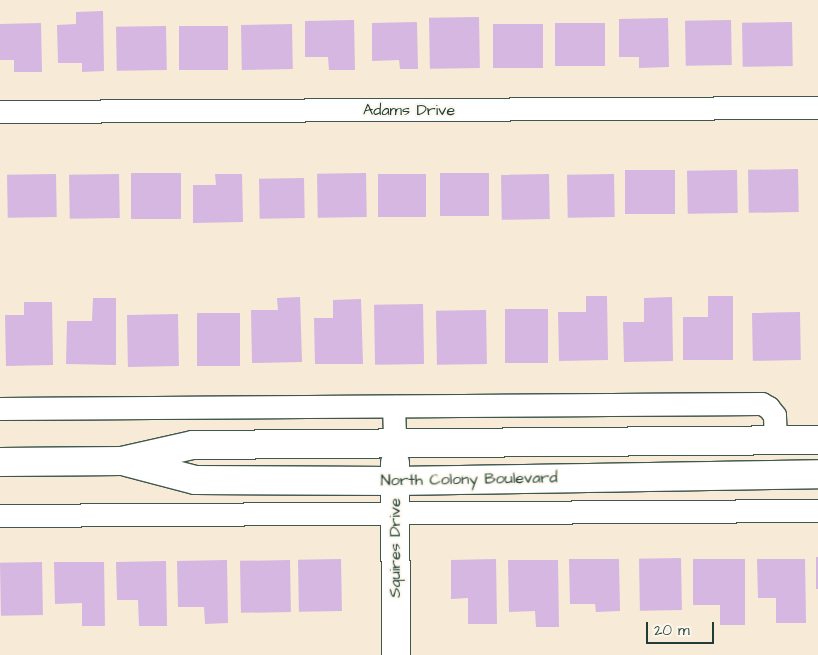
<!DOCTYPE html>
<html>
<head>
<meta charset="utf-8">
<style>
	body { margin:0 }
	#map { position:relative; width:818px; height:655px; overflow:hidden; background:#f7ead6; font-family:"Architects Daughter",sans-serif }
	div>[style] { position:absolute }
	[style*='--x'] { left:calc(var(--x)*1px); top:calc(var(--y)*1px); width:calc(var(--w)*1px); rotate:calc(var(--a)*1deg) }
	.building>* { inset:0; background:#d5b7e1; transform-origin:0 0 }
	.roads { filter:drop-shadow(1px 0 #3f574c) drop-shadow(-1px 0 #3f574c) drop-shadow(0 1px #3f574c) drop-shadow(0 -1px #3f574c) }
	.street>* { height:22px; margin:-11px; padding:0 11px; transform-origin:11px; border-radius:11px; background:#fff }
	.secondary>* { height:28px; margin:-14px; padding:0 14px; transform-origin:14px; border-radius:14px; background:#fff }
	span { translate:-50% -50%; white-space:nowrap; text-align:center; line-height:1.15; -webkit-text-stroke:4px #fbf7ec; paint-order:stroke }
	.street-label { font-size:16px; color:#1f3d34 }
	.scale { position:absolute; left:646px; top:622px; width:68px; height:22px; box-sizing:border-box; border:2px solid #1f3d34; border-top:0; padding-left:6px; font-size:15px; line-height:18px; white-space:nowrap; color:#1f3d34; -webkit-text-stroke:4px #fbf7ec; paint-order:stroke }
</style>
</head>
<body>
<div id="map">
	<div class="building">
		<div style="clip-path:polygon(103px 11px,104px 71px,82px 72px,82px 63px,58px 63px,57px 25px,76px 24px,76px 12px)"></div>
		<div style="left:479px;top:17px;width:51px;height:50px;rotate:89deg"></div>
		<div style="clip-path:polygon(668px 18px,669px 67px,639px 68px,639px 57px,619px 57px,619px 19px)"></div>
		<div style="clip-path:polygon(354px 20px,355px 70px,329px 70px,328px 57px,305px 57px,305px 21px)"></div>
		<div style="left:731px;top:20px;width:45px;height:46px;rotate:89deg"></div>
		<div style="clip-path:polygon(417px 22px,418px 69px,400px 69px,399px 60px,372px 61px,372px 23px)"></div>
		<div style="left:792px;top:22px;width:44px;height:50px;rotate:89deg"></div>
		<div style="clip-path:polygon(41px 23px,42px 72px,14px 72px,14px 60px,0 60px,0 24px)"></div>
		<div style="left:605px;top:23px;width:43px;height:50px;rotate:90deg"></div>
		<div style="left:292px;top:24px;width:45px;height:51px;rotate:89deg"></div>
		<div style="left:543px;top:24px;width:44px;height:50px;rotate:90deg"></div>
		<div style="left:166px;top:26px;width:44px;height:50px;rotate:89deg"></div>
		<div style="left:179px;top:26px;width:49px;height:44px"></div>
		<div style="left:798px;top:169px;width:43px;height:50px;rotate:89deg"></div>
		<div style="left:675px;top:170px;width:44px;height:50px;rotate:90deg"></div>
		<div style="left:737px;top:170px;width:43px;height:50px;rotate:89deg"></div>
		<div style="left:131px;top:173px;width:50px;height:46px"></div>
		<div style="left:366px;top:173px;width:44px;height:49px;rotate:89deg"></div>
		<div style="left:489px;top:173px;width:43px;height:49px;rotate:90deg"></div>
		<div style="left:56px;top:174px;width:43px;height:49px;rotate:89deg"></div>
		<div style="left:119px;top:174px;width:44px;height:50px;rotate:89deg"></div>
		<div style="clip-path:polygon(215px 174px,242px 174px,243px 222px,193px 223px,193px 185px,216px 185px)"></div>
		<div style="left:378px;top:174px;width:48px;height:43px"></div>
		<div style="left:549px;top:174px;width:45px;height:48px;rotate:89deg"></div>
		<div style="left:614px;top:174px;width:43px;height:47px;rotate:89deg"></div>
		<div style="left:304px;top:178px;width:40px;height:45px;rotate:89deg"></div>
		<div style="clip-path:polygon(586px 296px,607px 296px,608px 360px,559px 361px,558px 312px,586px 312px)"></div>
		<div style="clip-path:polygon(708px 296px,733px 296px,733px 360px,683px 360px,683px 317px,708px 317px)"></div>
		<div style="clip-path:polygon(300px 297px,302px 362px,252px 363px,251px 310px,278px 310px,277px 298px)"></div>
		<div style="clip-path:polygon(672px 297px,673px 361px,624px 362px,623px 322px,644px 322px,644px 298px)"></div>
		<div style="clip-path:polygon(93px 298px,116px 298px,116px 365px,66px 364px,67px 321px,92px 321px)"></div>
		<div style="clip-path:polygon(361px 299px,363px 364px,315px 364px,314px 318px,333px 318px,333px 300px)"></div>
		<div style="clip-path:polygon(24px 302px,52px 302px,53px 365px,6px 366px,5px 315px,24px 315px)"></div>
		<div style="left:423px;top:304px;width:60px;height:49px;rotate:89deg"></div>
		<div style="left:505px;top:309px;width:43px;height:54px"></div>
		<div style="left:486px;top:310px;width:54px;height:50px;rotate:89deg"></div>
		<div style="left:800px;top:312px;width:48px;height:48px;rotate:89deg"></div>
		<div style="left:197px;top:313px;width:43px;height:53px"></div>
		<div style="left:178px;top:314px;width:52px;height:51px;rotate:89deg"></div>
		<div style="left:816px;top:557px;width:2px;height:32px"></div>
		<div style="left:681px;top:558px;width:52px;height:42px;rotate:89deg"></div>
		<div style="left:341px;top:559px;width:52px;height:43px;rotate:89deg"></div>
		<div style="clip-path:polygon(496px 559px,497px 624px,468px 624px,468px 598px,451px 599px,451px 560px)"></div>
		<div style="clip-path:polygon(569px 559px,619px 559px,620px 611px,596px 612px,595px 604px,570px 604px)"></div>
		<div style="clip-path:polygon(693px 559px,745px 559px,745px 625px,720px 625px,720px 605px,693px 605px)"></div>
		<div style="clip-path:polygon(757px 559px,805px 559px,806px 623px,776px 623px,776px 598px,758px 598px)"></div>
		<div style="clip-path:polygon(227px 560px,228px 623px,205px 624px,204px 607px,178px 607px,177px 561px)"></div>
		<div style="left:290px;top:560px;width:52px;height:50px;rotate:89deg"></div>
		<div style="clip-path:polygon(508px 560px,558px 560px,559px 627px,536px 627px,535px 611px,509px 612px)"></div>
		<div style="clip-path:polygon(166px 561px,167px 626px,139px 626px,138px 600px,117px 600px,116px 562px)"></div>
		<div style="left:42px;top:562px;width:53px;height:42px;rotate:89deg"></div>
		<div style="clip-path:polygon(54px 562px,104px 562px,105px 626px,82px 626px,82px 603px,55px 604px)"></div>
	</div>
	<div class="roads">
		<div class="street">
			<div style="--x:0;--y:112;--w:818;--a:-0.28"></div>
			<div style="--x:394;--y:407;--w:35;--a:88"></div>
			<div style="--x:0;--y:409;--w:762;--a:-0.38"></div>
			<div style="--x:762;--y:404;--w:8;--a:30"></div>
			<div style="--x:769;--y:408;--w:10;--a:53"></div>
			<div style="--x:775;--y:416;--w:24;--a:88"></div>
			<div style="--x:0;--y:516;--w:818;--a:-0.35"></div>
		</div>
		<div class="secondary">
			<div style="--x:0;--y:462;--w:122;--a:-0.5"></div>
			<div style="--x:122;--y:461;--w:73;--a:-12.7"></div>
			<div style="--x:193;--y:445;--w:625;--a:-0.46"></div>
			<div style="--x:126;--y:462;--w:71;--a:14.6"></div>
			<div style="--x:195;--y:480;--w:200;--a:0.3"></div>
			<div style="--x:395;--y:481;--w:423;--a:-0.9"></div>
			<div style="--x:395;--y:463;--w:192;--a:89.7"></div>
		</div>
	</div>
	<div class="street-label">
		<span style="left:409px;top:110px">Adams Drive</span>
		<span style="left:469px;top:479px;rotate:-1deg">North Colony Boulevard</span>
		<span style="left:395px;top:548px;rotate:-90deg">Squires Drive</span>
	</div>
	<div class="scale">20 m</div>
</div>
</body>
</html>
